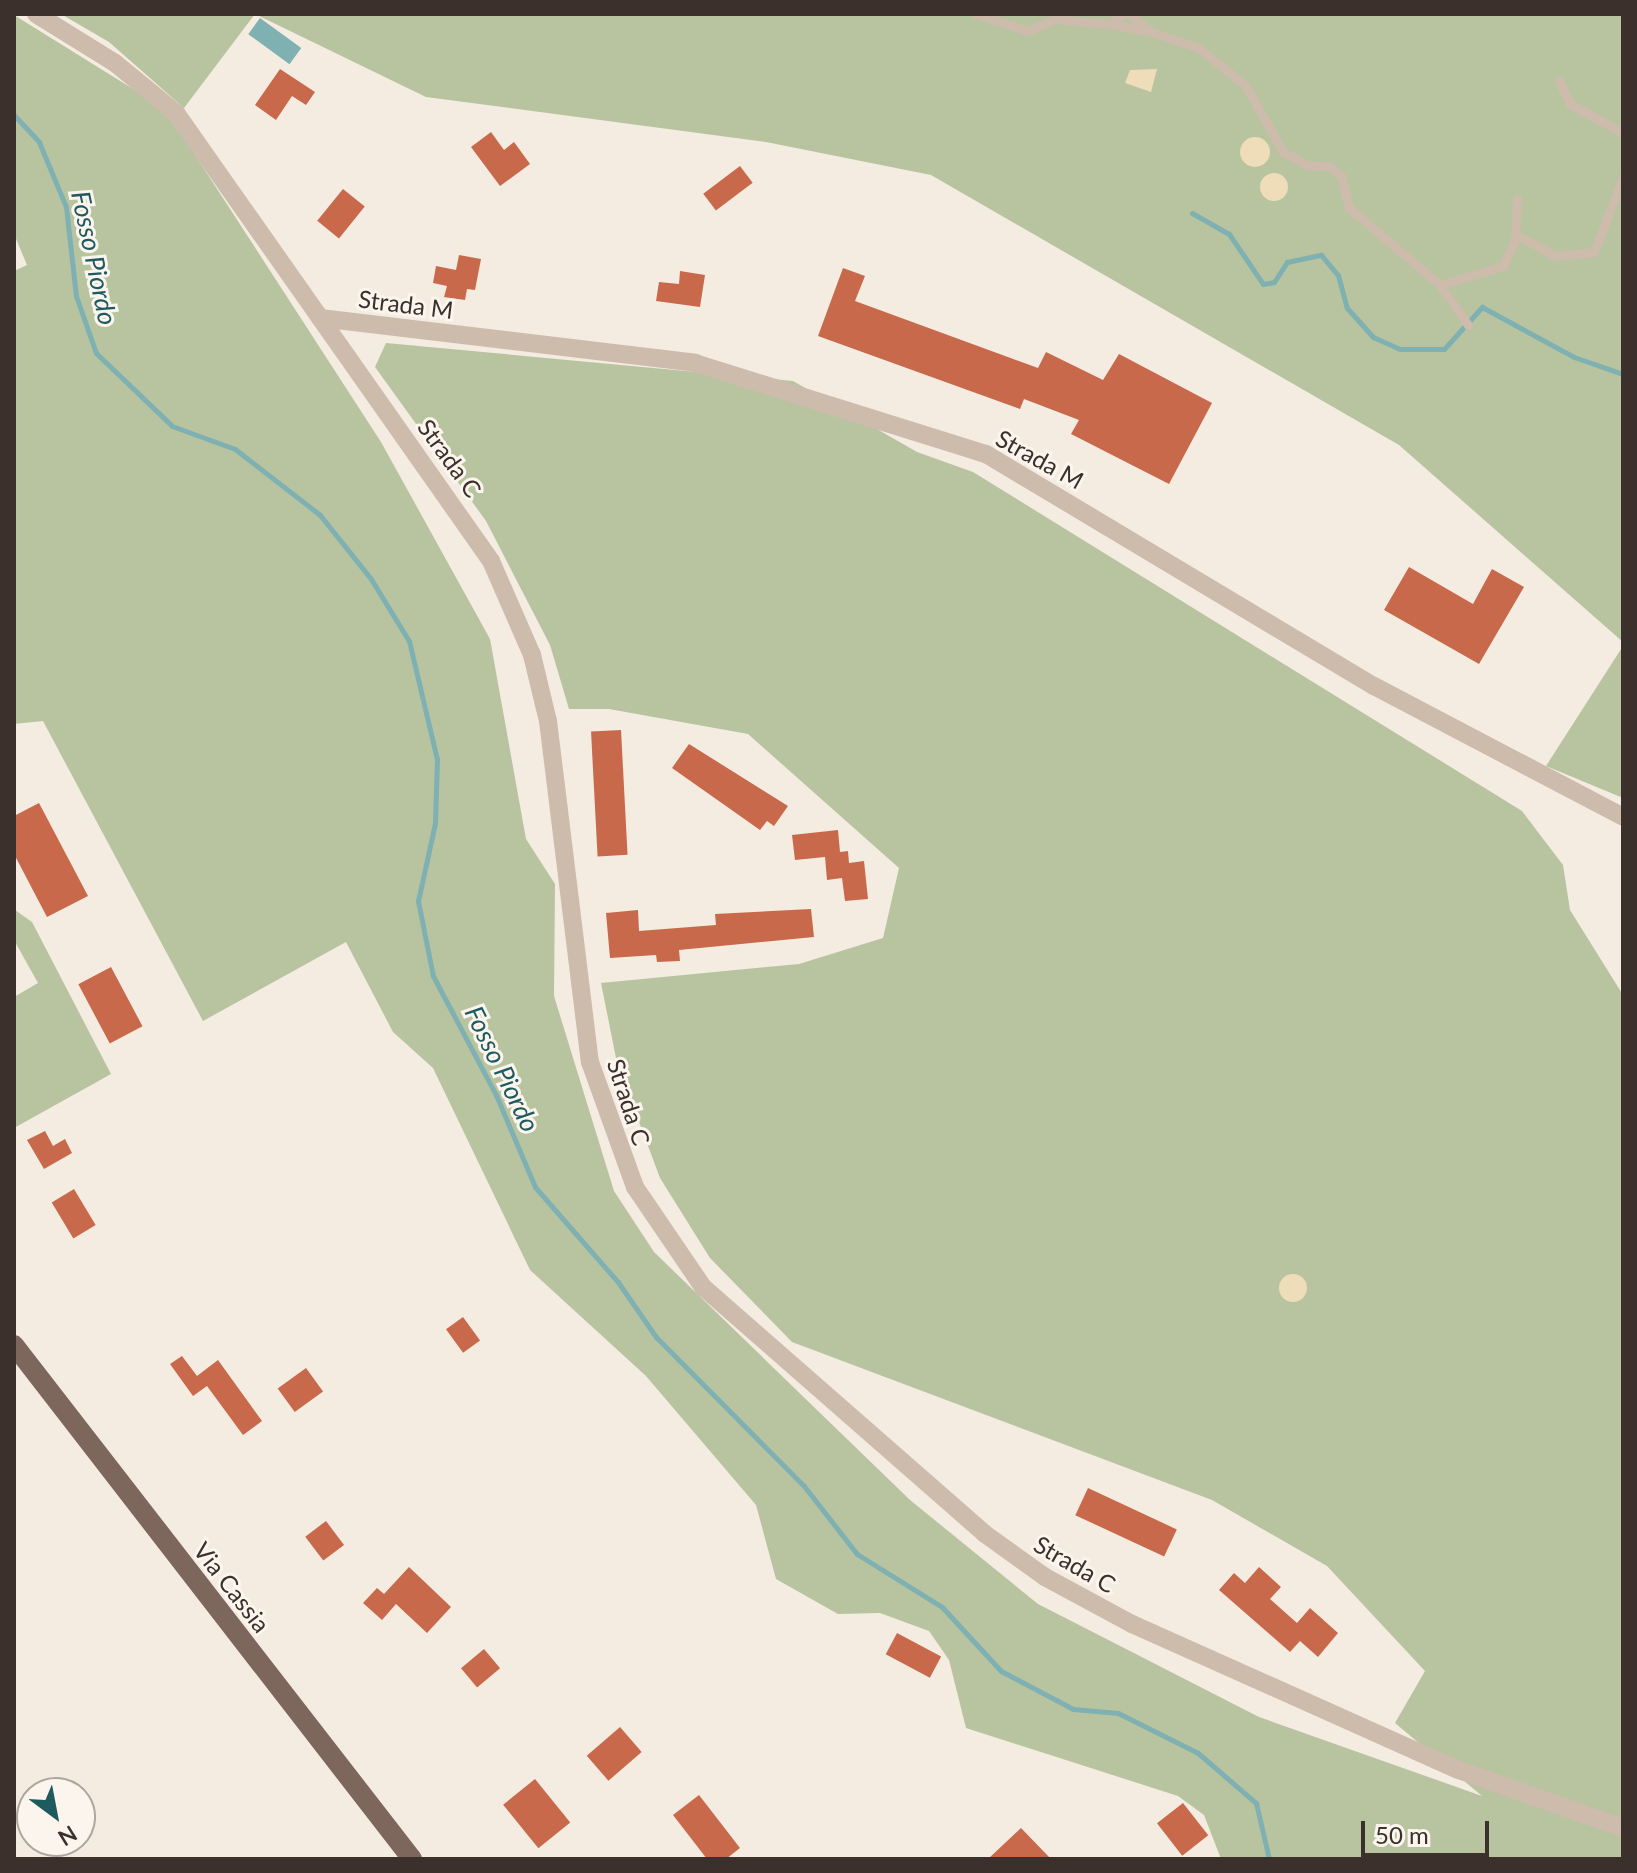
<!DOCTYPE html>
<html>
<head>
<meta charset="utf-8">
<style>
	body { margin:0 }
	#map { position:relative; width:1637px; height:1873px; overflow:hidden; background:#f4ebe1; font-family:Lato,sans-serif }
	div>[style] { position:absolute }
	[style*='--x'] { left:calc(var(--x)*1px); top:calc(var(--y)*1px); width:calc(var(--w)*1px); rotate:calc(var(--a)*1deg) }
	.green>* { inset:0; background:#b8c4a0 }
	.sand>* { inset:0; background:#efdcb8 }
	.round { border-radius:50% }
	.water>* { inset:0; background:#7fb0b2; transform-origin:0 0 }
	.stream>* { height:5px; margin:-2.5px; padding:0 2.5px; transform-origin:2.5px; border-radius:2.5px; background:#7fb0b2 }
	.building>* { inset:0; background:#c8694b; transform-origin:0 0 }
	.lane>* { height:9px; margin:-4.5px; padding:0 4.5px; transform-origin:4.5px; border-radius:4.5px; background:#cdbbac }
	.street>* { height:18px; margin:-9px; padding:0 9px; transform-origin:9px; border-radius:9px; background:#cdbbac }
	.primary>* { height:20px; margin:-10px; padding:0 10px; transform-origin:10px; border-radius:10px; background:#7d675c }
	span { translate:-50% -50%; white-space:nowrap; text-align:center; line-height:1.15; -webkit-text-stroke:6px #fbf5ee; paint-order:stroke }
	.street-label { font-size:24px; color:#3b302b }
	.water-label { font-size:26px; color:#1f5a5e; font-style:italic }
	.frame { position:absolute; inset:0; border:16px solid #3b302b; pointer-events:none }
	.north { position:absolute; left:16px; top:1777px; width:80px; height:80px; box-sizing:border-box; background:#fbf5ee; border:2px solid #aea6a0; border-radius:50%; rotate:148deg; font-size:22px; font-weight:700; line-height:32px; text-align:center; color:#3b302b }
	.north::after { content:''; display:block; margin:auto; width:28px; height:36px; background:#1f5a5e; clip-path:polygon(50% 0,100% 100%,50% 72%,0 100%) }
	.scale { position:absolute; left:1361px; top:1821px; width:128px; height:36px; box-sizing:border-box; border:4px solid #3b302b; border-top:0; padding-left:10px; font-size:24px; line-height:28px; white-space:nowrap; color:#3b302b; -webkit-text-stroke:6px #fbf5ee; paint-order:stroke }
</style>
</head>
<body>
<div id="map">
	<div class="green">
		<div style="clip-path:polygon(61px 14px,1623px 14px,1623px 642px,1399px 445px,931px 175px,766px 142px,426px 97px,255px 14px,184px 108px,109px 42px)"></div>
		<div style="clip-path:polygon(14px 15px,146px 97px,175px 124px,381px 442px,490px 639px,526px 839px,555px 884px,554px 996px,614px 1191px,654px 1252px,910px 1500px,1038px 1604px,1259px 1717px,1482px 1796px,1395px 1723px,1425px 1671px,1327px 1566px,1212px 1500px,792px 1342px,710px 1258px,660px 1178px,617px 1063px,601px 983px,799px 964px,883px 938px,899px 868px,748px 734px,609px 709px,569px 709px,550px 645px,486px 521px,375px 367px,386px 343px,793px 381px,917px 452px,973px 472px,1522px 811px,1563px 865px,1570px 910px,1623px 995px,1623px 1859px,1221px 1859px,1204px 1815px,1178px 1796px,966px 1728px,949px 1660px,929px 1631px,880px 1613px,838px 1614px,776px 1579px,756px 1505px,646px 1376px,530px 1270px,433px 1068px,393px 1032px,346px 942px,203px 1021px,43px 721px,14px 724px,14px 271px,27px 265px,14px 234px)"></div>
		<div style="clip-path:polygon(1623px 646px,1623px 798px,1546px 766px)"></div>
		<div style="clip-path:polygon(15px 910px,32px 922px,111px 1074px,14px 1128px,14px 997px,38px 983px,14px 940px)"></div>
	</div>
	<div class="sand">
		<div style="clip-path:polygon(1157px 69px,1151px 92px,1125px 83px,1130px 70px)"></div>
		<div class="round" style="left:1240px;top:137px;width:30px;height:30px"></div>
		<div class="round" style="left:1260px;top:173px;width:28px;height:28px"></div>
		<div class="round" style="left:1279px;top:1274px;width:28px;height:28px"></div>
	</div>
	<div class="water">
		<div style="left:260px;top:18px;width:51px;height:20px;rotate:36deg"></div>
	</div>
	<div class="stream">
		<div style="--x:14;--y:115;--w:37;--a:47"></div>
		<div style="--x:39;--y:142;--w:70;--a:67.4"></div>
		<div style="--x:66;--y:207;--w:90;--a:83.6"></div>
		<div style="--x:76;--y:296;--w:60;--a:70.7"></div>
		<div style="--x:96;--y:353;--w:105;--a:43.8"></div>
		<div style="--x:172;--y:426;--w:67;--a:20.1"></div>
		<div style="--x:235;--y:449;--w:108;--a:37.8"></div>
		<div style="--x:320;--y:515;--w:82;--a:51.4"></div>
		<div style="--x:371;--y:579;--w:73;--a:58.5"></div>
		<div style="--x:409;--y:641;--w:121;--a:76.7"></div>
		<div style="--x:437;--y:759;--w:64;--a:91.8"></div>
		<div style="--x:435;--y:823;--w:80;--a:102.3"></div>
		<div style="--x:418;--y:901;--w:76;--a:78.7"></div>
		<div style="--x:433;--y:976;--w:135;--a:62.1"></div>
		<div style="--x:496;--y:1095;--w:100;--a:67"></div>
		<div style="--x:535;--y:1187;--w:126;--a:48.9"></div>
		<div style="--x:618;--y:1282;--w:67;--a:55.4"></div>
		<div style="--x:656;--y:1337;--w:210;--a:45.2"></div>
		<div style="--x:804;--y:1486;--w:86;--a:52.1"></div>
		<div style="--x:857;--y:1554;--w:100;--a:31.9"></div>
		<div style="--x:942;--y:1607;--w:87;--a:47.3"></div>
		<div style="--x:1001;--y:1671;--w:81;--a:27.8"></div>
		<div style="--x:1073;--y:1709;--w:45;--a:5.1"></div>
		<div style="--x:1118;--y:1713;--w:89;--a:26.6"></div>
		<div style="--x:1198;--y:1753;--w:77;--a:40.8"></div>
		<div style="--x:1256;--y:1803;--w:57;--a:76.9"></div>
		<div style="--x:1192;--y:213;--w:43;--a:29.6"></div>
		<div style="--x:1229;--y:234;--w:60;--a:55.8"></div>
		<div style="--x:1263;--y:284;--w:11;--a:-10"></div>
		<div style="--x:1274;--y:282;--w:24;--a:-57"></div>
		<div style="--x:1287;--y:262;--w:35;--a:-12"></div>
		<div style="--x:1321;--y:255;--w:26;--a:50"></div>
		<div style="--x:1338;--y:275;--w:34;--a:75"></div>
		<div style="--x:1347;--y:308;--w:39;--a:48"></div>
		<div style="--x:1373;--y:337;--w:30;--a:24"></div>
		<div style="--x:1400;--y:349;--w:44;--a:0"></div>
		<div style="--x:1444;--y:349;--w:57;--a:-47.9"></div>
		<div style="--x:1482;--y:307;--w:105;--a:28.5"></div>
		<div style="--x:1574;--y:357;--w:52;--a:19.1"></div>
	</div>
	<div class="building">
		<div style="clip-path:polygon(280px 69px,315px 92px,306px 105px,292px 96px,276px 120px,255px 105px)"></div>
		<div style="clip-path:polygon(491px 132px,504px 150px,514px 142px,530px 164px,500px 186px,471px 147px)"></div>
		<div style="left:740px;top:166px;width:21px;height:46px;rotate:53deg"></div>
		<div style="left:343px;top:189px;width:28px;height:41px;rotate:39deg"></div>
		<div style="clip-path:polygon(459px 255px,481px 259px,475px 290px,467px 289px,465px 300px,444px 297px,447px 286px,433px 283px,436px 266px,456px 270px)"></div>
		<div style="clip-path:polygon(843px 268px,865px 276px,855px 301px,1038px 368px,1046px 352px,1103px 380px,1119px 354px,1212px 403px,1169px 484px,1071px 434px,1079px 420px,1024px 399px,1020px 409px,818px 336px)"></div>
		<div style="clip-path:polygon(680px 271px,705px 275px,700px 307px,656px 301px,659px 282px,679px 284px)"></div>
		<div style="clip-path:polygon(1409px 567px,1473px 604px,1492px 569px,1524px 587px,1479px 664px,1384px 610px)"></div>
		<div style="left:621px;top:730px;width:125px;height:30px;rotate:87deg"></div>
		<div style="clip-path:polygon(689px 744px,788px 806px,774px 826px,767px 821px,760px 830px,672px 768px)"></div>
		<div style="clip-path:polygon(39px 803px,88px 896px,47px 917px,14px 854px,14px 816px)"></div>
		<div style="clip-path:polygon(838px 830px,840px 852px,848px 851px,849px 863px,864px 861px,868px 899px,845px 901px,842px 878px,827px 880px,825px 857px,795px 860px,792px 835px)"></div>
		<div style="clip-path:polygon(811px 909px,814px 937px,679px 950px,680px 961px,657px 962px,656px 955px,610px 958px,606px 913px,638px 910px,639px 931px,716px 925px,715px 914px)"></div>
		<div style="left:111px;top:967px;width:67px;height:37px;rotate:62deg"></div>
		<div style="clip-path:polygon(45px 1131px,53px 1146px,65px 1139px,72px 1153px,44px 1169px,27px 1140px)"></div>
		<div style="left:74px;top:1189px;width:42px;height:26px;rotate:59deg"></div>
		<div style="left:463px;top:1317px;width:29px;height:21px;rotate:54deg"></div>
		<div style="clip-path:polygon(182px 1356px,197px 1376px,218px 1360px,262px 1421px,243px 1435px,207px 1386px,193px 1396px,170px 1364px)"></div>
		<div style="left:306px;top:1368px;width:29px;height:35px;rotate:54deg"></div>
		<div style="left:1088px;top:1488px;width:98px;height:30px;rotate:25deg"></div>
		<div style="left:326px;top:1521px;width:30px;height:26px;rotate:53deg"></div>
		<div style="clip-path:polygon(409px 1567px,451px 1607px,427px 1633px,396px 1604px,382px 1620px,363px 1603px,377px 1588px,384px 1594px)"></div>
		<div style="clip-path:polygon(1259px 1567px,1281px 1587px,1270px 1599px,1297px 1623px,1310px 1608px,1338px 1633px,1318px 1657px,1300px 1641px,1290px 1652px,1219px 1590px,1234px 1573px,1245px 1583px)"></div>
		<div style="left:897px;top:1633px;width:50px;height:24px;rotate:28deg"></div>
		<div style="left:484px;top:1649px;width:25px;height:30px;rotate:50deg"></div>
		<div style="left:620px;top:1727px;width:33px;height:44px;rotate:49deg"></div>
		<div style="left:535px;top:1779px;width:56px;height:41px;rotate:51deg"></div>
		<div style="clip-path:polygon(699px 1795px,740px 1848px,726px 1859px,707px 1859px,673px 1815px)"></div>
		<div style="left:1183px;top:1803px;width:41px;height:33px;rotate:52deg"></div>
		<div style="clip-path:polygon(1021px 1828px,1051px 1859px,988px 1859px)"></div>
	</div>
	<div class="lane">
		<div style="--x:976;--y:14;--w:54;--a:18.4"></div>
		<div style="--x:1027;--y:31;--w:30;--a:-23"></div>
		<div style="--x:1055;--y:19;--w:54;--a:5.3"></div>
		<div style="--x:1109;--y:24;--w:19;--a:-32"></div>
		<div style="--x:1129;--y:14;--w:28;--a:39"></div>
		<div style="--x:1151;--y:32;--w:51;--a:18.4"></div>
		<div style="--x:1199;--y:48;--w:60;--a:39"></div>
		<div style="--x:1246;--y:86;--w:76;--a:60.7"></div>
		<div style="--x:1283;--y:152;--w:27;--a:28"></div>
		<div style="--x:1307;--y:165;--w:22;--a:3"></div>
		<div style="--x:1329;--y:166;--w:16;--a:40"></div>
		<div style="--x:1341;--y:176;--w:33;--a:76"></div>
		<div style="--x:1349;--y:208;--w:119;--a:40.2"></div>
		<div style="--x:1440;--y:285;--w:66;--a:-16.8"></div>
		<div style="--x:1503;--y:266;--w:29;--a:-65"></div>
		<div style="--x:1515;--y:240;--w:41;--a:-87.2"></div>
		<div style="--x:1112;--y:24;--w:33;--a:12"></div>
		<div style="--x:1559;--y:81;--w:25;--a:64"></div>
		<div style="--x:1570;--y:104;--w:60;--a:28.7"></div>
		<div style="--x:1516;--y:235;--w:45;--a:27.7"></div>
		<div style="--x:1556;--y:256;--w:38;--a:-6"></div>
		<div style="--x:1594;--y:252;--w:80;--a:-68.9"></div>
		<div style="--x:1440;--y:285;--w:49;--a:55"></div>
	</div>
	<div class="street">
		<div style="--x:36;--y:14;--w:93;--a:31.8"></div>
		<div style="--x:115;--y:63;--w:79;--a:39.3"></div>
		<div style="--x:176;--y:113;--w:548;--a:54.89"></div>
		<div style="--x:491;--y:561;--w:103;--a:66.4"></div>
		<div style="--x:532;--y:655;--w:68;--a:76.4"></div>
		<div style="--x:548;--y:721;--w:344;--a:83"></div>
		<div style="--x:590;--y:1062;--w:133;--a:70.2"></div>
		<div style="--x:635;--y:1187;--w:121;--a:55.8"></div>
		<div style="--x:703;--y:1287;--w:375;--a:41.2"></div>
		<div style="--x:985;--y:1534;--w:74;--a:35.6"></div>
		<div style="--x:1045;--y:1577;--w:99;--a:28.4"></div>
		<div style="--x:1132;--y:1624;--w:358;--a:24.1"></div>
		<div style="--x:1459;--y:1770;--w:174;--a:19.5"></div>
		<div style="--x:320;--y:318;--w:378;--a:6.8"></div>
		<div style="--x:695;--y:363;--w:305;--a:17.4"></div>
		<div style="--x:986;--y:454;--w:452;--a:30.9"></div>
		<div style="--x:1374;--y:686;--w:281;--a:27.7"></div>
	</div>
	<div class="primary">
		<div style="--x:14;--y:1345;--w:650;--a:52.25"></div>
	</div>
	<div class="street-label">
		<span style="left:406px;top:304px;rotate:7deg">Strada M</span>
		<span style="left:450px;top:458px;rotate:54deg">Strada C</span>
		<span style="left:1040px;top:459px;rotate:29deg">Strada M</span>
		<span style="left:629px;top:1102px;rotate:72deg">Strada C</span>
		<span style="left:1075px;top:1564px;rotate:30deg">Strada C</span>
		<span style="left:232px;top:1587px;rotate:52deg">Via Cassia</span>
	</div>
	<div class="water-label">
		<span style="left:94px;top:258px;rotate:78deg">Fosso Piordo</span>
		<span style="left:502px;top:1069px;rotate:64deg">Fosso Piordo</span>
	</div>
	<div class="frame"></div>
	<div class="north">N</div>
	<div class="scale">50 m</div>
</div>
</body>
</html>
